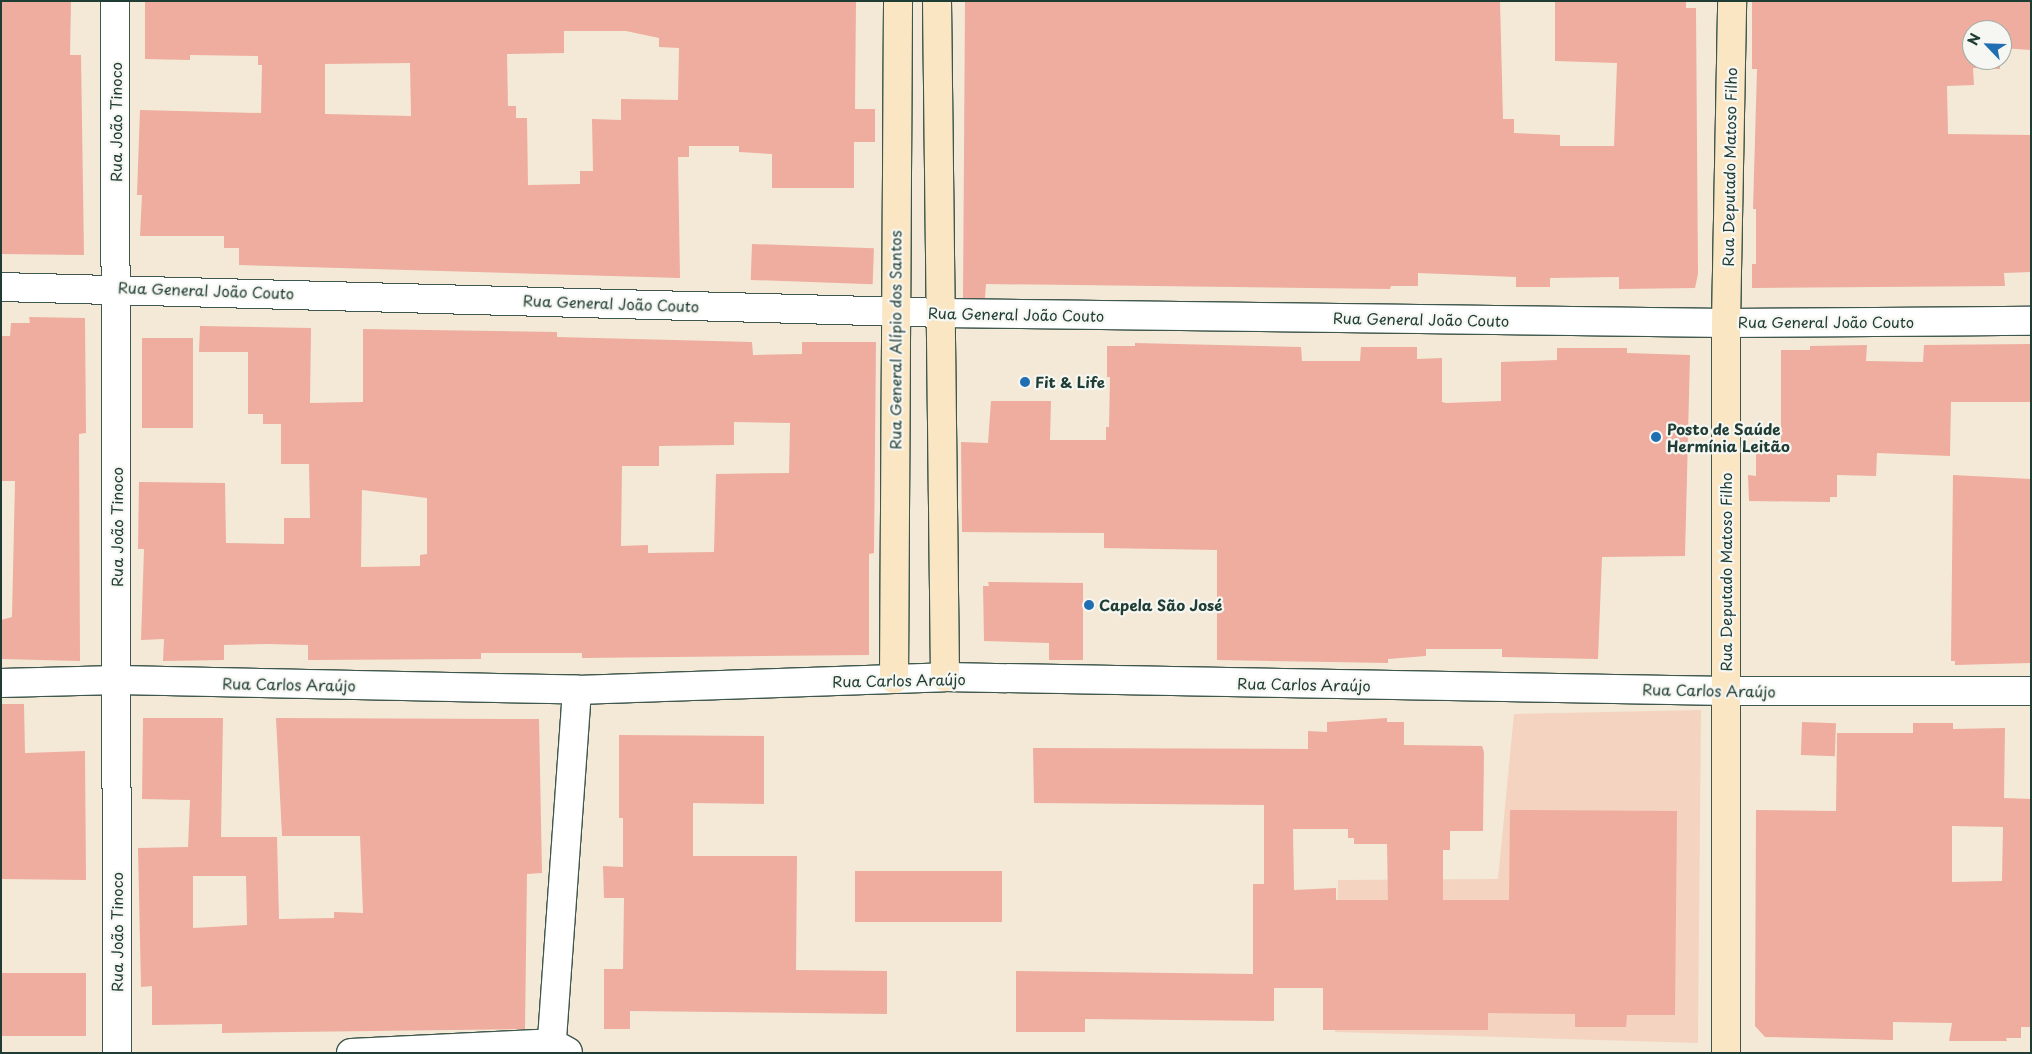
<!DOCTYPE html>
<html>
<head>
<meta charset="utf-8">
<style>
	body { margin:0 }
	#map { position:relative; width:2032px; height:1054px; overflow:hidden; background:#f4e9d7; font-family:"Playpen Sans",sans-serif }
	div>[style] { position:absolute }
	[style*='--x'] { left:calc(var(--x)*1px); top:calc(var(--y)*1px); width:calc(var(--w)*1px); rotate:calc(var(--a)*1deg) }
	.built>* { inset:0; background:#f4d3c0 }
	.building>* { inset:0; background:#eead9e; transform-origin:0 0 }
	.roads { filter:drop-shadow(1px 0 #3f574c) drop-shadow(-1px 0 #3f574c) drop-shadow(0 1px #3f574c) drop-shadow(0 -1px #3f574c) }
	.street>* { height:28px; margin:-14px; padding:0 14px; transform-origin:14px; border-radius:14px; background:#fff }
	.secondary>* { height:28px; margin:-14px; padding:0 14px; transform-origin:14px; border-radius:14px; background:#fbe6c3 }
	.dots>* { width:14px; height:14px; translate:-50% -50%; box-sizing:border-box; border:2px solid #f6f6f2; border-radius:50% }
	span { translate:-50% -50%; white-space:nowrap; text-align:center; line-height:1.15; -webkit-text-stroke:4.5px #f6f6f2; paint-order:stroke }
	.street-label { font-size:15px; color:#1f3d34 }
	.poi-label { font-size:15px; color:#1f3d34; font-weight:700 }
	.left { translate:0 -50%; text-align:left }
	.frame { position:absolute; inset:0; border:2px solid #1f3d34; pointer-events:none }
	.north { position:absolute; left:1962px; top:20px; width:50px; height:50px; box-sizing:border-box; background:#f6f6f2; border:1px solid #a0aca6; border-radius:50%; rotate:294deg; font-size:14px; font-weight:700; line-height:20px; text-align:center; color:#1f3d34 }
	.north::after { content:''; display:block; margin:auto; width:18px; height:22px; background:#1f6fb2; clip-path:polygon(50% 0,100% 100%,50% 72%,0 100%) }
</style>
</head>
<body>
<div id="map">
	<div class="built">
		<div style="clip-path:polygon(1701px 710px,1698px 1043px,1335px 1032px,1338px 880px,1498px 879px,1514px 714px)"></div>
	</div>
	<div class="building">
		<div style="clip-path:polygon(1px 1px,71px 1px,70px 55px,81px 55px,84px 255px,1px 254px)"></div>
		<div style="clip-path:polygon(evenodd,145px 1px,856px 1px,855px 109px,875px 109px,875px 142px,854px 142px,854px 188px,772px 188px,772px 154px,739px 152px,739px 146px,689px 146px,689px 157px,678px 157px,680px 278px,239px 265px,239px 248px,224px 248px,224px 236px,140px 236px,142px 195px,137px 195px,140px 110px,261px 113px,262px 65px,258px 65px,258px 56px,190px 55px,190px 60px,145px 59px,145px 1px,564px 31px,626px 31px,659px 38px,659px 47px,679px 48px,678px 100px,621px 99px,621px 120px,592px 119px,593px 171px,580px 171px,580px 184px,528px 185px,527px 118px,516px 118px,516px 106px,508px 106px,507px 54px,564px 53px,564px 31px,145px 1px,410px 63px,411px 116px,325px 114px,325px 64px,410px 63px)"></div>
		<div style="clip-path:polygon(965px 1px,1500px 1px,1503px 119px,1514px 119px,1514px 133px,1560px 135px,1560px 146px,1614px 146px,1617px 63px,1555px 61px,1555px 1px,1686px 1px,1686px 8px,1696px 8px,1698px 274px,1695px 288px,1619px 289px,1619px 277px,1550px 278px,1550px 287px,1516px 287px,1516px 277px,1418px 273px,1418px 286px,1391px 286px,1390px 289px,986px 284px,985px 298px,963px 298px)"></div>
		<div style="clip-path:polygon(1752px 1px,2031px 1px,2031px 50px,2002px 48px,2002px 30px,1972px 30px,1972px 60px,2000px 60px,2000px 69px,1973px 68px,1974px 85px,1947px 86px,1948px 134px,2031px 135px,2031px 272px,2004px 273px,2005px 286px,1752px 288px,1752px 264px,1756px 264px,1756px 209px,1753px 209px,1757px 69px,1752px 69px)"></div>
		<div style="left:752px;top:244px;width:122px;height:36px;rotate:2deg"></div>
		<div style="clip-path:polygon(29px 317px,85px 318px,86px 433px,79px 434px,80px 661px,1px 659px,1px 620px,12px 617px,15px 481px,1px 481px,1px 336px,10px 336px,11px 323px,30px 323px)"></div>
		<div style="clip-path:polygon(evenodd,200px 326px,311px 328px,310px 403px,363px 402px,363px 329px,557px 332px,557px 337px,752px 342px,753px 355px,802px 354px,802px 342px,876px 342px,874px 553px,869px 554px,869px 655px,582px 658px,582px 653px,481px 653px,481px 659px,308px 660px,308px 645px,267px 644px,224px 645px,224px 660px,163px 661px,164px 639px,141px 640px,144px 549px,138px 549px,139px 482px,225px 483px,226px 543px,284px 544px,284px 518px,310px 518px,309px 464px,281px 464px,281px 424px,263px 424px,263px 414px,248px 414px,248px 352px,199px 352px,200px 326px,734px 422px,790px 423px,789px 473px,716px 474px,714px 552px,648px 553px,648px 545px,621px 546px,622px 466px,659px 466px,659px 446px,734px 445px,734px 422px,200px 326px,362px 490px,427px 498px,427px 554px,420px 555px,420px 566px,361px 567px,362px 490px)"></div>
		<div style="left:142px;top:338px;width:51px;height:90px"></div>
		<div style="clip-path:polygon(1135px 343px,1301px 347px,1302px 361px,1360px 361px,1361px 347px,1417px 347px,1417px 359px,1442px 358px,1442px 402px,1446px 403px,1501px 401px,1501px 362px,1557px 360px,1557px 348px,1627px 348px,1627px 353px,1690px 355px,1685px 556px,1602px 557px,1598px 659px,1502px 657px,1502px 649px,1426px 649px,1426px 656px,1388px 659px,1388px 663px,1217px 660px,1217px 550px,1104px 548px,1104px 533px,962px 532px,961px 442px,988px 443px,991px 401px,1051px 401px,1050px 440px,1106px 440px,1106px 427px,1109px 427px,1110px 377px,1107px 377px,1107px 346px,1135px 346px)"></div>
		<div style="clip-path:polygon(2031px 344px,2031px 402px,1951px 402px,1950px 456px,1877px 453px,1876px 476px,1837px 475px,1837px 497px,1830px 497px,1830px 502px,1749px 501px,1748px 475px,1756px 476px,1756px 448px,1781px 453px,1781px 350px,1810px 350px,1810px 346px,1867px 345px,1866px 361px,1923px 362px,1924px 345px)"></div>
		<div style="clip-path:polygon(1953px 475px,2031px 479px,2031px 663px,1955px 665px,1955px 661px,1951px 661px)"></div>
		<div style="clip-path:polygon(988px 582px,1083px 583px,1083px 660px,1049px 660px,1049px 643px,984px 641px,983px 586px,989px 586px)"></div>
		<div style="clip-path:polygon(1px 704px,24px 704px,25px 753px,85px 751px,86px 880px,1px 879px)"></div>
		<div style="clip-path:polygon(evenodd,143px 718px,223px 718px,221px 837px,277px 837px,279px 919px,334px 918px,334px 912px,363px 913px,360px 836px,282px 836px,276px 718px,539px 719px,542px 873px,527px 874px,525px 1029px,222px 1033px,222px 1024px,152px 1025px,152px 986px,141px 987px,138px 848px,188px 847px,190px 800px,142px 799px,143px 718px,193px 876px,246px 876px,247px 925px,193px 928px,193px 876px)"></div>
		<div style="clip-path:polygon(evenodd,1387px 718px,1387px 722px,1404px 722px,1404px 745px,1482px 746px,1484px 752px,1483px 831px,1450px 831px,1450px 850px,1443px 850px,1443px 900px,1509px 900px,1510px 810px,1677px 811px,1675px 1015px,1627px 1015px,1626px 1027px,1575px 1027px,1575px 1014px,1488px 1013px,1488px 1030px,1323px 1030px,1323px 988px,1274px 988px,1274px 1021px,1085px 1019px,1085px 1032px,1016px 1032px,1016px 971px,1253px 974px,1253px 884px,1264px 884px,1264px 805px,1034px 803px,1033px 748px,1308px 749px,1308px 731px,1327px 732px,1327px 722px,1387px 718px,1293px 829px,1348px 829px,1348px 838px,1354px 838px,1354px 844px,1387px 844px,1388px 900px,1336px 900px,1336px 888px,1294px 890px,1293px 829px)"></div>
		<div style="left:1802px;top:722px;width:34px;height:33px;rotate:2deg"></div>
		<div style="clip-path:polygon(evenodd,1913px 723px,1953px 723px,1953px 729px,2005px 728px,2004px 798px,2031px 799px,2031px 1027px,2021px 1027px,2021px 1038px,2006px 1038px,2007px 1041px,1949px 1041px,1952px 1023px,1893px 1022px,1893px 1040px,1765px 1037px,1755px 1026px,1756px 810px,1836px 811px,1837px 733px,1913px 733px,1913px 723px,1952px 826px,2003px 827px,2002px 881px,1952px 882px,1952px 826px)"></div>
		<div style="clip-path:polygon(619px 735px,764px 736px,764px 804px,693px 803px,693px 856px,797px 856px,796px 970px,887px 971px,887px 1014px,630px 1011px,630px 1029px,604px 1029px,604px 969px,623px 969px,624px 898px,604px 898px,603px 866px,623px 867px,623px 818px,619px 818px)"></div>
		<div style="left:855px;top:871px;width:147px;height:51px"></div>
		<div style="left:86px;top:973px;width:63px;height:85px;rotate:90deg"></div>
	</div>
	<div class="roads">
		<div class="street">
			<div style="--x:115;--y:1;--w:1052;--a:89.89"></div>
			<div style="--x:1;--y:287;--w:941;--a:1.58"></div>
			<div style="--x:942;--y:313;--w:784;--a:0.73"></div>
			<div style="--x:1726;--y:323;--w:305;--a:-0.4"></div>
			<div style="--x:1;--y:683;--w:117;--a:-1.5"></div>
			<div style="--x:118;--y:680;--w:459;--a:1.2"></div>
			<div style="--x:577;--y:690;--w:368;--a:-2"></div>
			<div style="--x:945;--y:677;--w:782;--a:1.03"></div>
			<div style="--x:1727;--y:691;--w:304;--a:0"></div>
			<div style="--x:351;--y:1053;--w:201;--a:-2.8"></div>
			<div style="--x:552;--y:1043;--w:18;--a:29"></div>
			<div style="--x:551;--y:1053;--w:364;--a:-85.9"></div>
		</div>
		<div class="secondary">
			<div style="--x:937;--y:1;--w:676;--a:89.32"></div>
			<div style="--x:894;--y:679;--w:678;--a:-89.66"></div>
			<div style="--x:1726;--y:1053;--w:730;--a:-90"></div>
			<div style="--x:1726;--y:323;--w:322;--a:-88.9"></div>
		</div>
	</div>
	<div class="dots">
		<div style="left:1025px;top:382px;background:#1f6fb2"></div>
		<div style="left:1656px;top:437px;background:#1f6fb2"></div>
		<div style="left:1089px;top:605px;background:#1f6fb2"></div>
	</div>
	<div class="street-label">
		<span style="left:116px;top:122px;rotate:-90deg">Rua João Tinoco</span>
		<span style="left:1729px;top:167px;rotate:-89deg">Rua Deputado Matoso Filho</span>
		<span style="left:206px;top:290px;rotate:2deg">Rua General João Couto</span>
		<span style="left:611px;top:303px;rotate:2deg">Rua General João Couto</span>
		<span style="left:1016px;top:314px;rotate:1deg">Rua General João Couto</span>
		<span style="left:1421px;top:319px;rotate:1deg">Rua General João Couto</span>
		<span style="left:1826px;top:322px">Rua General João Couto</span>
		<span style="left:895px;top:340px;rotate:-90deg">Rua General Alípio dos Santos</span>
		<span style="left:117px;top:527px;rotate:-90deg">Rua João Tinoco</span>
		<span style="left:1726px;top:572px;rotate:-90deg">Rua Deputado Matoso Filho</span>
		<span style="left:899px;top:680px;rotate:-1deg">Rua Carlos Araújo</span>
		<span style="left:289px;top:684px;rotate:1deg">Rua Carlos Araújo</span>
		<span style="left:1304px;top:684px;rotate:1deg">Rua Carlos Araújo</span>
		<span style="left:1709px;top:690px;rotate:1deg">Rua Carlos Araújo</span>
		<span style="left:117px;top:932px;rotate:-90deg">Rua João Tinoco</span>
	</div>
	<div class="poi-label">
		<span class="left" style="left:1035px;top:382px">Fit &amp; Life</span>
		<span class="left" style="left:1667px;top:437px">Posto de Saúde<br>Hermínia Leitão</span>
		<span class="left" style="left:1099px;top:605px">Capela São José</span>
	</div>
	<div class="frame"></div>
	<div class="north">N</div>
</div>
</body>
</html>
